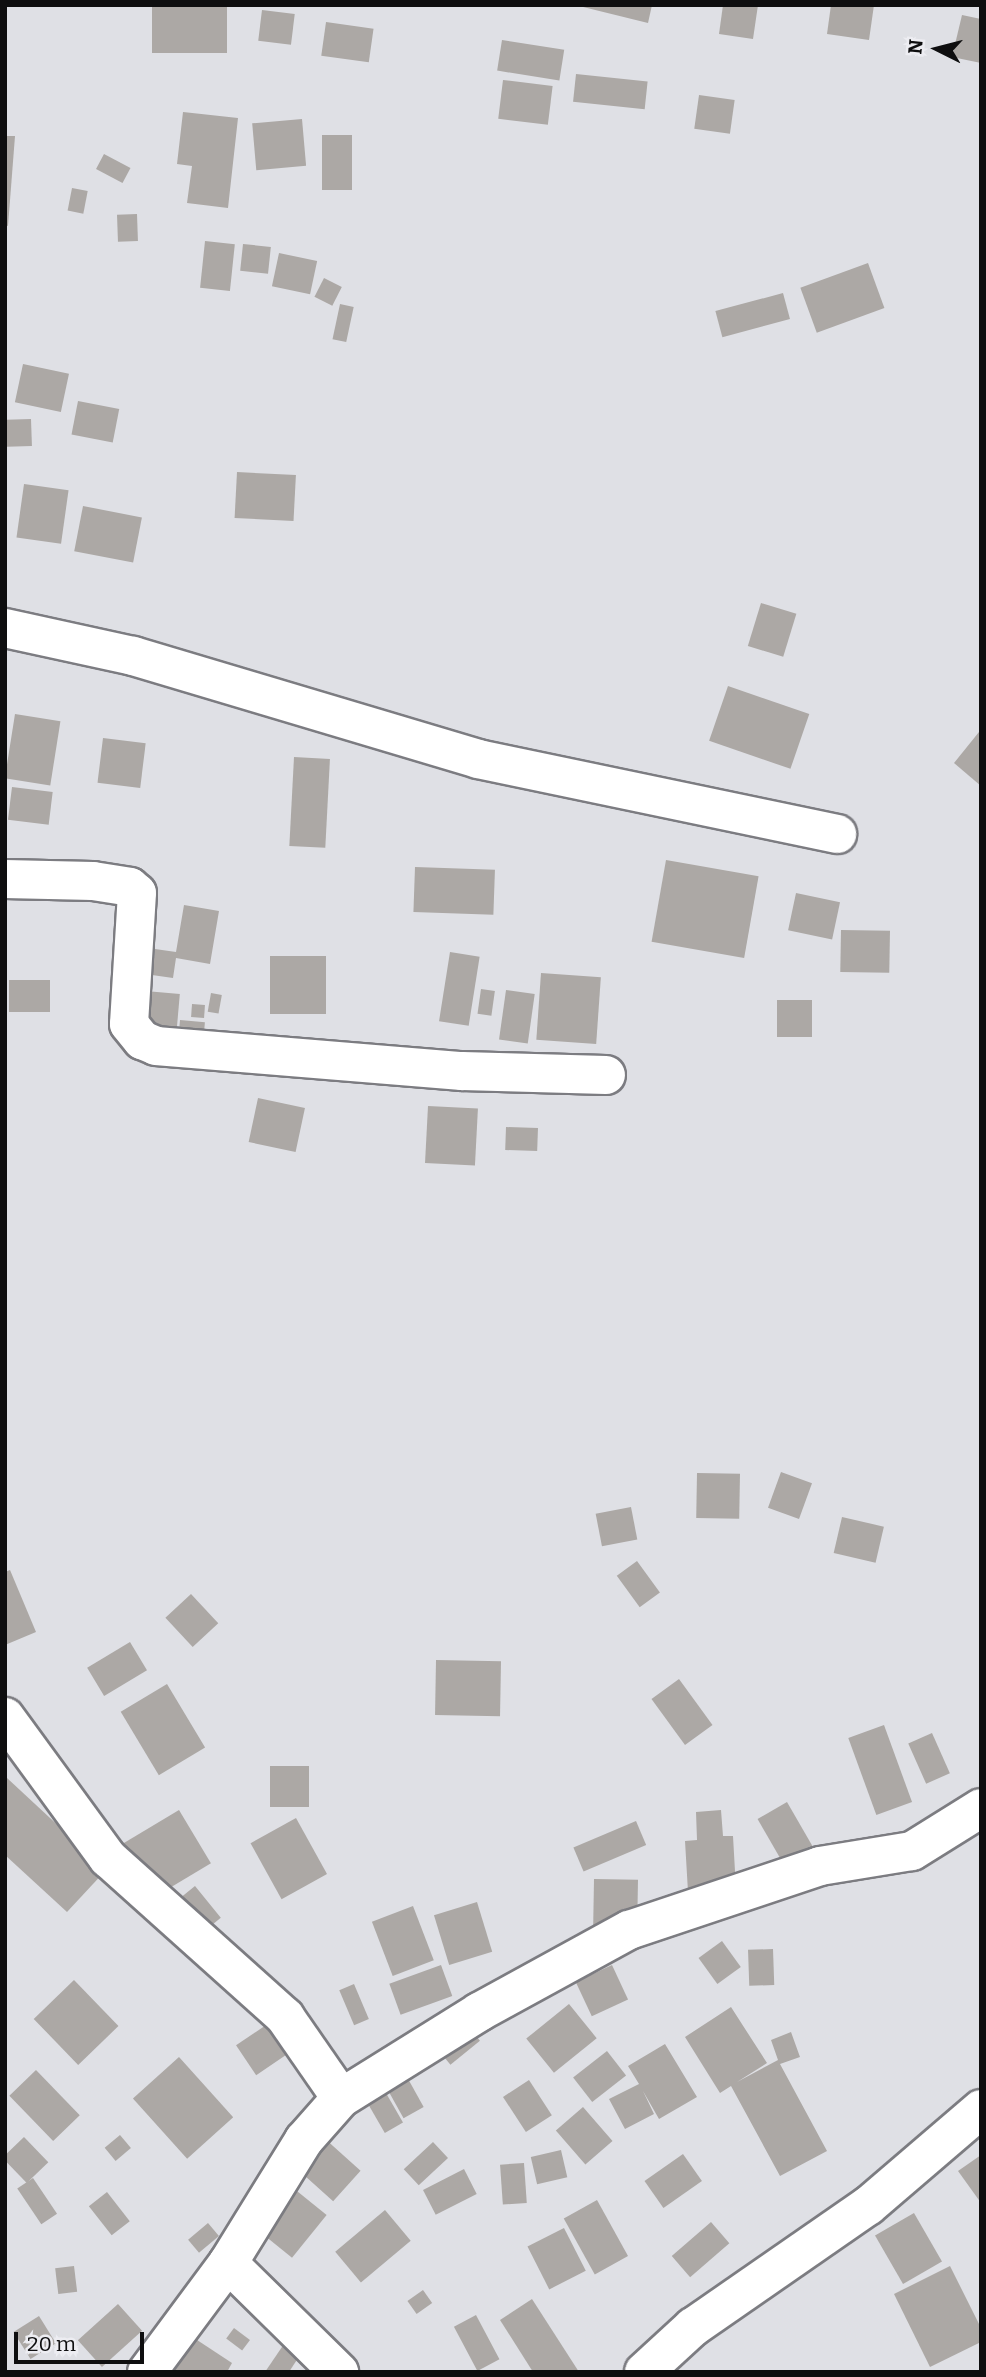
<!DOCTYPE html>
<html>
<head>
<meta charset="utf-8">
<style>
	body { margin:0 }
	#map { position:relative; width:986px; height:2377px; overflow:hidden; background:#dfe0e5; font-family:Bitter,serif }
	div>[style] { position:absolute }
	[style*='--x'] { left:calc(var(--x)*1px); top:calc(var(--y)*1px); width:calc(var(--w)*1px); rotate:calc(var(--a)*1deg) }
	.building>* { inset:0; background:#aca8a5; transform-origin:0 0 }
	.roads { filter:drop-shadow(2px 0 #7c7c81) drop-shadow(-2px 0 #7c7c81) drop-shadow(0 2px #7c7c81) drop-shadow(0 -2px #7c7c81) }
	.minor>* { height:38px; margin:-19px; padding:0 19px; transform-origin:19px; border-radius:19px; background:#fff }
	span { translate:-50% -50%; white-space:nowrap; text-align:center; line-height:1.15; -webkit-text-stroke:7px #ededf2; paint-order:stroke }
	.frame { position:absolute; inset:0; border:7px solid #0e0e0f; pointer-events:none }
	.north { position:absolute; left:902px; top:14px; width:70px; height:70px; -webkit-text-stroke:5px #ededf2; paint-order:stroke; rotate:276deg; font-size:19px; font-weight:700; line-height:28px; text-align:center; color:#0e0e0f }
	.north::after { content:''; display:block; margin:auto; width:24px; height:32px; background:#0e0e0f; clip-path:polygon(50% 0,100% 100%,50% 72%,0 100%) }
	.scale { position:absolute; left:14px; top:2332px; width:130px; height:32px; box-sizing:border-box; border:4px solid #0e0e0f; border-top:0; padding-left:9px; font-size:21px; line-height:24px; white-space:nowrap; color:#0e0e0f; -webkit-text-stroke:5px #ededf2; paint-order:stroke }
</style>
</head>
<body>
<div id="map">
	<div class="building">
		<div style="left:152px;top:5px;width:75px;height:48px"></div>
		<div style="clip-path:polygon(575px 5px,652px 5px,648px 23px)"></div>
		<div style="clip-path:polygon(723px 5px,758px 5px,753px 39px,719px 34px)"></div>
		<div style="clip-path:polygon(831px 5px,874px 5px,869px 40px,827px 34px)"></div>
		<div style="left:262px;top:10px;width:33px;height:31px;rotate:7deg"></div>
		<div style="clip-path:polygon(962px 15px,981px 19px,981px 63px,952px 57px)"></div>
		<div style="left:326px;top:22px;width:48px;height:34px;rotate:8deg"></div>
		<div style="left:502px;top:40px;width:63px;height:31px;rotate:9deg"></div>
		<div style="left:576px;top:74px;width:72px;height:28px;rotate:6deg"></div>
		<div style="left:503px;top:80px;width:50px;height:39px;rotate:7deg"></div>
		<div style="left:699px;top:95px;width:36px;height:34px;rotate:8deg"></div>
		<div style="clip-path:polygon(183px 112px,238px 118px,228px 208px,187px 203px,192px 166px,177px 164px)"></div>
		<div style="left:302px;top:119px;width:47px;height:50px;rotate:85deg"></div>
		<div style="left:322px;top:135px;width:30px;height:55px"></div>
		<div style="clip-path:polygon(5px 136px,15px 136px,8px 226px,5px 225px)"></div>
		<div style="left:104px;top:154px;width:30px;height:17px;rotate:28deg"></div>
		<div style="left:72px;top:188px;width:16px;height:23px;rotate:11deg"></div>
		<div style="left:137px;top:214px;width:27px;height:20px;rotate:88deg"></div>
		<div style="left:205px;top:241px;width:30px;height:47px;rotate:6deg"></div>
		<div style="left:243px;top:244px;width:28px;height:27px;rotate:6deg"></div>
		<div style="left:279px;top:253px;width:39px;height:34px;rotate:12deg"></div>
		<div style="left:868px;top:263px;width:48px;height:72px;rotate:70deg"></div>
		<div style="left:324px;top:278px;width:20px;height:21px;rotate:27deg"></div>
		<div style="left:783px;top:293px;width:27px;height:70px;rotate:75deg"></div>
		<div style="left:340px;top:304px;width:14px;height:36px;rotate:12deg"></div>
		<div style="left:23px;top:364px;width:47px;height:39px;rotate:12deg"></div>
		<div style="left:78px;top:401px;width:42px;height:34px;rotate:11deg"></div>
		<div style="left:31px;top:419px;width:27px;height:25px;rotate:88deg"></div>
		<div style="left:237px;top:472px;width:59px;height:46px;rotate:3deg"></div>
		<div style="left:24px;top:484px;width:45px;height:54px;rotate:8deg"></div>
		<div style="left:83px;top:506px;width:60px;height:46px;rotate:11deg"></div>
		<div style="left:761px;top:603px;width:37px;height:45px;rotate:17deg"></div>
		<div style="left:728px;top:686px;width:86px;height:58px;rotate:19deg"></div>
		<div style="left:15px;top:714px;width:46px;height:65px;rotate:9deg"></div>
		<div style="clip-path:polygon(979px 732px,981px 734px,981px 786px,954px 763px)"></div>
		<div style="left:103px;top:738px;width:43px;height:45px;rotate:7deg"></div>
		<div style="left:294px;top:757px;width:36px;height:89px;rotate:3deg"></div>
		<div style="left:12px;top:787px;width:41px;height:33px;rotate:7deg"></div>
		<div style="left:666px;top:860px;width:94px;height:83px;rotate:10deg"></div>
		<div style="left:415px;top:867px;width:80px;height:45px;rotate:2deg"></div>
		<div style="left:796px;top:893px;width:45px;height:38px;rotate:12deg"></div>
		<div style="clip-path:polygon(184px 905px,219px 911px,210px 964px,176px 958px,173px 978px,152px 975px,155px 949px,176px 952px)"></div>
		<div style="left:841px;top:930px;width:49px;height:42px;rotate:1deg"></div>
		<div style="left:450px;top:952px;width:30px;height:70px;rotate:9deg"></div>
		<div style="left:270px;top:956px;width:56px;height:58px"></div>
		<div style="left:541px;top:973px;width:60px;height:67px;rotate:4deg"></div>
		<div style="left:9px;top:980px;width:41px;height:32px"></div>
		<div style="left:481px;top:989px;width:14px;height:25px;rotate:8deg"></div>
		<div style="left:134px;top:990px;width:46px;height:51px;rotate:5deg"></div>
		<div style="left:506px;top:990px;width:29px;height:50px;rotate:8deg"></div>
		<div style="left:211px;top:993px;width:11px;height:19px;rotate:10deg"></div>
		<div style="left:777px;top:1000px;width:35px;height:37px"></div>
		<div style="left:192px;top:1004px;width:13px;height:13px;rotate:4deg"></div>
		<div style="left:180px;top:1020px;width:25px;height:25px;rotate:5deg"></div>
		<div style="left:258px;top:1098px;width:48px;height:45px;rotate:12deg"></div>
		<div style="left:428px;top:1106px;width:50px;height:57px;rotate:3deg"></div>
		<div style="left:506px;top:1127px;width:32px;height:23px;rotate:2deg"></div>
		<div style="left:781px;top:1472px;width:33px;height:38px;rotate:20deg"></div>
		<div style="left:697px;top:1473px;width:43px;height:45px;rotate:1deg"></div>
		<div style="left:631px;top:1507px;width:33px;height:36px;rotate:79deg"></div>
		<div style="left:842px;top:1517px;width:43px;height:37px;rotate:13deg"></div>
		<div style="left:637px;top:1561px;width:39px;height:25px;rotate:54deg"></div>
		<div style="clip-path:polygon(10px 1570px,36px 1632px,5px 1645px,5px 1572px)"></div>
		<div style="left:191px;top:1594px;width:40px;height:35px;rotate:47deg"></div>
		<div style="left:130px;top:1642px;width:33px;height:50px;rotate:59deg"></div>
		<div style="left:436px;top:1660px;width:65px;height:55px;rotate:1deg"></div>
		<div style="left:679px;top:1679px;width:57px;height:34px;rotate:54deg"></div>
		<div style="left:167px;top:1684px;width:74px;height:54px;rotate:59deg"></div>
		<div style="left:884px;top:1725px;width:82px;height:38px;rotate:70deg"></div>
		<div style="left:932px;top:1733px;width:44px;height:26px;rotate:66deg"></div>
		<div style="left:270px;top:1766px;width:39px;height:41px"></div>
		<div style="clip-path:polygon(7px 1778px,106px 1870px,67px 1912px,5px 1855px)"></div>
		<div style="left:787px;top:1802px;width:56px;height:34px;rotate:60deg"></div>
		<div style="left:179px;top:1810px;width:62px;height:74px;rotate:59deg"></div>
		<div style="clip-path:polygon(721px 1810px,723px 1836px,733px 1836px,736px 1889px,688px 1892px,685px 1841px,697px 1840px,696px 1812px)"></div>
		<div style="left:296px;top:1818px;width:64px;height:52px;rotate:61deg"></div>
		<div style="left:636px;top:1821px;width:26px;height:68px;rotate:67deg"></div>
		<div style="left:594px;top:1879px;width:44px;height:50px;rotate:1deg"></div>
		<div style="left:195px;top:1886px;width:41px;height:33px;rotate:51deg"></div>
		<div style="left:477px;top:1902px;width:52px;height:45px;rotate:73deg"></div>
		<div style="left:413px;top:1906px;width:58px;height:44px;rotate:69deg"></div>
		<div style="left:722px;top:1941px;width:32px;height:29px;rotate:54deg"></div>
		<div style="left:773px;top:1949px;width:36px;height:25px;rotate:88deg"></div>
		<div style="left:441px;top:1965px;width:33px;height:55px;rotate:70deg"></div>
		<div style="left:612px;top:1965px;width:38px;height:40px;rotate:65deg"></div>
		<div style="left:74px;top:1980px;width:64px;height:56px;rotate:46deg"></div>
		<div style="left:354px;top:1984px;width:38px;height:16px;rotate:67deg"></div>
		<div style="left:569px;top:2004px;width:44px;height:55px;rotate:51deg"></div>
		<div style="clip-path:polygon(731px 2007px,767px 2063px,737px 2082px,778px 2060px,771px 2040px,791px 2032px,800px 2057px,780px 2064px,827px 2151px,780px 2176px,731px 2086px,720px 2093px,685px 2037px)"></div>
		<div style="left:275px;top:2019px;width:36px;height:47px;rotate:56deg"></div>
		<div style="left:468px;top:2026px;width:19px;height:38px;rotate:51deg"></div>
		<div style="clip-path:polygon(665px 2044px,697px 2097px,659px 2119px,643px 2091px,654px 2114px,625px 2129px,609px 2099px,639px 2084px,628px 2066px)"></div>
		<div style="left:607px;top:2051px;width:31px;height:43px;rotate:52deg"></div>
		<div style="left:179px;top:2057px;width:81px;height:62px;rotate:48deg"></div>
		<div style="left:397px;top:2059px;width:55px;height:23px;rotate:61deg"></div>
		<div style="left:36px;top:2070px;width:63px;height:37px;rotate:46deg"></div>
		<div style="left:375px;top:2074px;width:56px;height:21px;rotate:60deg"></div>
		<div style="left:529px;top:2080px;width:42px;height:31px;rotate:57deg"></div>
		<div style="left:583px;top:2107px;width:45px;height:36px;rotate:49deg"></div>
		<div style="left:313px;top:2128px;width:64px;height:41px;rotate:42deg"></div>
		<div style="left:120px;top:2135px;width:17px;height:20px;rotate:50deg"></div>
		<div style="left:24px;top:2137px;width:35px;height:30px;rotate:46deg"></div>
		<div style="left:433px;top:2142px;width:22px;height:40px;rotate:47deg"></div>
		<div style="left:561px;top:2150px;width:28px;height:31px;rotate:77deg"></div>
		<div style="left:683px;top:2154px;width:33px;height:47px;rotate:55deg"></div>
		<div style="clip-path:polygon(981px 2155px,981px 2203px,958px 2171px)"></div>
		<div style="left:524px;top:2163px;width:40px;height:24px;rotate:86deg"></div>
		<div style="left:464px;top:2169px;width:28px;height:46px;rotate:63deg"></div>
		<div style="left:33px;top:2178px;width:43px;height:19px;rotate:56deg"></div>
		<div style="left:287px;top:2183px;width:51px;height:55px;rotate:39deg"></div>
		<div style="left:107px;top:2192px;width:37px;height:23px;rotate:52deg"></div>
		<div style="left:597px;top:2200px;width:64px;height:38px;rotate:61deg"></div>
		<div style="left:385px;top:2210px;width:40px;height:65px;rotate:50deg"></div>
		<div style="left:914px;top:2213px;width:56px;height:45px;rotate:60deg"></div>
		<div style="left:711px;top:2222px;width:28px;height:52px;rotate:49deg"></div>
		<div style="left:208px;top:2223px;width:17px;height:26px;rotate:50deg"></div>
		<div style="left:564px;top:2228px;width:48px;height:41px;rotate:63deg"></div>
		<div style="left:74px;top:2266px;width:26px;height:19px;rotate:83deg"></div>
		<div style="clip-path:polygon(950px 2266px,981px 2328px,981px 2342px,930px 2367px,894px 2294px)"></div>
		<div style="left:423px;top:2290px;width:16px;height:19px;rotate:55deg"></div>
		<div style="clip-path:polygon(532px 2299px,579px 2372px,533px 2372px,500px 2320px)"></div>
		<div style="left:118px;top:2304px;width:36px;height:54px;rotate:48deg"></div>
		<div style="left:476px;top:2315px;width:50px;height:25px;rotate:62deg"></div>
		<div style="left:39px;top:2316px;width:32px;height:30px;rotate:58deg"></div>
		<div style="left:234px;top:2328px;width:20px;height:13px;rotate:37deg"></div>
		<div style="clip-path:polygon(194px 2338px,232px 2363px,227px 2372px,173px 2372px)"></div>
		<div style="clip-path:polygon(284px 2344px,300px 2355px,289px 2372px,265px 2372px)"></div>
	</div>
	<div class="roads">
		<div class="minor">
			<div style="--x:5;--y:628;--w:131;--a:12.3"></div>
			<div style="--x:133;--y:656;--w:360;--a:16.6"></div>
			<div style="--x:478;--y:759;--w:367;--a:11.8"></div>
			<div style="--x:5;--y:879;--w:88;--a:1.3"></div>
			<div style="--x:93;--y:881;--w:37;--a:9"></div>
			<div style="--x:130;--y:887;--w:9;--a:41"></div>
			<div style="--x:137;--y:893;--w:131;--a:93.5"></div>
			<div style="--x:129;--y:1024;--w:21;--a:51"></div>
			<div style="--x:142;--y:1040;--w:15;--a:23"></div>
			<div style="--x:156;--y:1046;--w:307;--a:4.7"></div>
			<div style="--x:462;--y:1071;--w:144;--a:1.6"></div>
			<div style="--x:5;--y:1717;--w:175;--a:53.9"></div>
			<div style="--x:108;--y:1858;--w:238;--a:41.9"></div>
			<div style="--x:285;--y:2017;--w:98;--a:55.3"></div>
			<div style="--x:228;--y:2263;--w:156;--a:44.5"></div>
			<div style="--x:147;--y:2372;--w:136;--a:-53.4"></div>
			<div style="--x:228;--y:2263;--w:145;--a:-58.3"></div>
			<div style="--x:304;--y:2140;--w:56;--a:-48.6"></div>
			<div style="--x:341;--y:2098;--w:163;--a:-31.9"></div>
			<div style="--x:479;--y:2012;--w:171;--a:-28.7"></div>
			<div style="--x:629;--y:1930;--w:201;--a:-18.5"></div>
			<div style="--x:820;--y:1866;--w:93;--a:-9.3"></div>
			<div style="--x:912;--y:1851;--w:81;--a:-31.9"></div>
			<div style="--x:644;--y:2372;--w:67;--a:-42.6"></div>
			<div style="--x:693;--y:2327;--w:213;--a:-34.7"></div>
			<div style="--x:868;--y:2206;--w:149;--a:-40.6"></div>
		</div>
	</div>
	<div class="frame"></div>
	<div class="north">N</div>
	<div class="scale">20 m</div>
</div>
</body>
</html>
